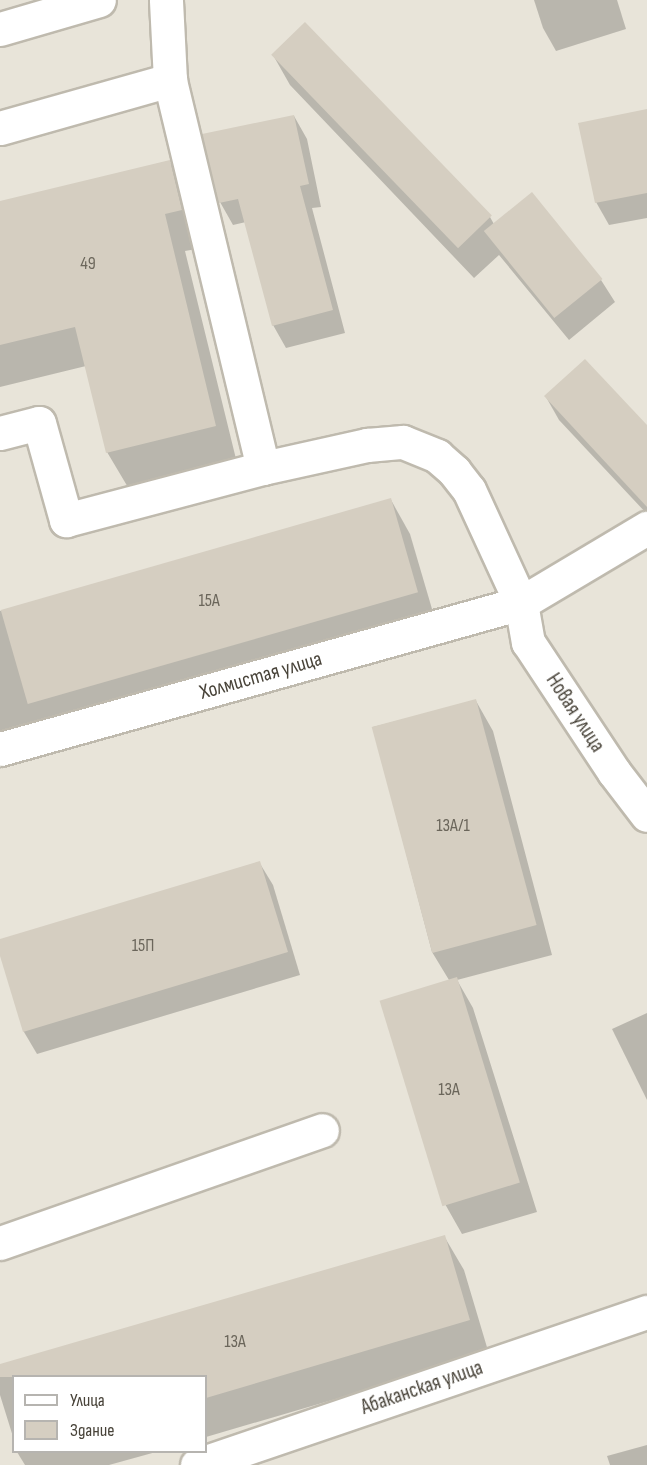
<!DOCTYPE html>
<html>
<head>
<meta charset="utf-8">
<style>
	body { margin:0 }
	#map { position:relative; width:647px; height:1465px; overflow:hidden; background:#f4f2eb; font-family:"Sofia Sans Condensed",sans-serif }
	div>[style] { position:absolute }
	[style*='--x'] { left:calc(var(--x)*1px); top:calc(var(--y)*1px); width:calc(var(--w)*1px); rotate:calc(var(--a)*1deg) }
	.residential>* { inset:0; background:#e8e4d9 }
	.shadow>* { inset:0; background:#0003 }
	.building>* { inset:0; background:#d5cec1; transform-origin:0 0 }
	.roads { filter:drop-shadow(2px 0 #bfbaae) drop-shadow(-2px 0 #bfbaae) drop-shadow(0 2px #bfbaae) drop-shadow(0 -2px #bfbaae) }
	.minor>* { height:33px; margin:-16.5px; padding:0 16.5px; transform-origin:16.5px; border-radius:16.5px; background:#fff }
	span { translate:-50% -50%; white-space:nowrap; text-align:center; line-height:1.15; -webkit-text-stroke:4.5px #fff; paint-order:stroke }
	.number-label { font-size:18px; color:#6b665b }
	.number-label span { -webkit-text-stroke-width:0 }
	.street-label { font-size:21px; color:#484339 }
	.legend { position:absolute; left:12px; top:1375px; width:195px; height:78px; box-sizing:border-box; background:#fff; border:2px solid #b6b4b0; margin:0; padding:8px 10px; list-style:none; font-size:18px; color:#484339 }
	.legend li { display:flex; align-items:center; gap:12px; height:30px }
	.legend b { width:30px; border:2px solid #b6b4b0 }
</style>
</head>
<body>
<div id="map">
	<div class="residential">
		<div style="clip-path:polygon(evenodd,0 0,647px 0,647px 1465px,0 1465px,0 0,14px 1376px,206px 1376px,206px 1452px,14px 1452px,14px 1376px)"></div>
	</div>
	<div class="shadow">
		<div style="clip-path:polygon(534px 0,617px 0,626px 29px,556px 51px,543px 28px)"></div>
		<div style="clip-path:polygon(273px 55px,490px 217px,495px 226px,601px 280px,615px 302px,569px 340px,499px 255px,474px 278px,290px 85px)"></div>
		<div style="clip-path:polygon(647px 111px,647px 218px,609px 225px,596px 202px)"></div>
		<div style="clip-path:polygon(294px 116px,307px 139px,321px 207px,312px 208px,345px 333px,286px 348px,273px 325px,246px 222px,233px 225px,220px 202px)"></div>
		<div style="clip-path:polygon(169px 161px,191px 199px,202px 248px,185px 251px,237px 463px,129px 489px,107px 452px,86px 366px,0 387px,0 202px)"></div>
		<div style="clip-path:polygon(546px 397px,647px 427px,647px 514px,559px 420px)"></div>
		<div style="clip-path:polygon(391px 500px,410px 534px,437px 626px,0 750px,0 611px)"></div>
		<div style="clip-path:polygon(476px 701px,493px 731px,552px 955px,457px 980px,473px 1008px,537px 1212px,462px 1234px,445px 1204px,449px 980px,432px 952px,373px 727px)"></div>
		<div style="clip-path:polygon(259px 862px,273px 885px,300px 975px,37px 1054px,24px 1032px,0 951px,0 941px)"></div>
		<div style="clip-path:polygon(647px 1013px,647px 1100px,612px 1029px)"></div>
		<div style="clip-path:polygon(444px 1236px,464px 1270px,489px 1354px,206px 1437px,206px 1376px,14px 1376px,14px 1440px,0 1395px,0 1366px)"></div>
		<div style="clip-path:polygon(647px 1445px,647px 1465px,610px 1465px,607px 1456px)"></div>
		<div style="clip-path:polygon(17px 1452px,156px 1452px,109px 1465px,25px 1465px)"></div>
	</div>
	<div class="building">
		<div style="left:305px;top:22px;width:269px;height:47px;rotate:46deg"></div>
		<div style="clip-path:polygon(647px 109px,647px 193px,595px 203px,578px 123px)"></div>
		<div style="clip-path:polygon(294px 115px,309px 184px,300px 186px,333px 310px,272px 326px,238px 199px,219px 203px,202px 134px)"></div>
		<div style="clip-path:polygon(170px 160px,182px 210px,165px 214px,216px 426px,106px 453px,75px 327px,0 345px,0 201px)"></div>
		<div style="left:532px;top:192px;width:112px;height:62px;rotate:51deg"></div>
		<div style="clip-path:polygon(585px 359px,647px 425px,647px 507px,544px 396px)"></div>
		<div style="left:391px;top:498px;width:98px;height:406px;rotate:74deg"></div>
		<div style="left:476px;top:699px;width:234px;height:108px;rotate:75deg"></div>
		<div style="clip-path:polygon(260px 861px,288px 952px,23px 1032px,0 956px,0 939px)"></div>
		<div style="left:457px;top:977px;width:215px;height:81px;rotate:73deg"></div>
		<div style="clip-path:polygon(445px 1235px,470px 1320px,206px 1398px,206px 1377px,0 1377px,0 1364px)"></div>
	</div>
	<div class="roads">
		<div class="minor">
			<div style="--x:0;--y:29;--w:103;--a:-16.3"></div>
			<div style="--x:0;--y:128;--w:177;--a:-15.8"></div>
			<div style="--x:0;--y:433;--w:40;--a:-14.4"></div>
			<div style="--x:39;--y:423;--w:101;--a:74.4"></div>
			<div style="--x:66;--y:520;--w:204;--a:-14.8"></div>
			<div style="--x:263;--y:468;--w:399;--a:-103.5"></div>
			<div style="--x:170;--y:80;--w:80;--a:-92.9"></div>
			<div style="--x:263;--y:468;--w:107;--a:-12.5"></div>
			<div style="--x:367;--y:445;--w:36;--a:-5"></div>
			<div style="--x:403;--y:442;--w:37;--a:22"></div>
			<div style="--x:437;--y:456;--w:23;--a:41"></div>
			<div style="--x:454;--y:471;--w:24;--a:52"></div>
			<div style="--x:469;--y:490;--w:124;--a:65.3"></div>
			<div style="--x:521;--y:603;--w:40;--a:80"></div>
			<div style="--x:528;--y:642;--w:156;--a:56.5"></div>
			<div style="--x:614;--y:772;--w:54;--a:52.5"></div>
			<div style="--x:0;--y:749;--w:541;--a:-15.65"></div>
			<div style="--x:521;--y:603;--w:147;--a:-30.8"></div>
			<div style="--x:0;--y:1243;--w:341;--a:-19.3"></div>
			<div style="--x:197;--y:1465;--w:475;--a:-18.8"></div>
		</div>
	</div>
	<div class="number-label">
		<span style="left:88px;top:264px">49</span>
		<span style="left:209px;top:601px">15А</span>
		<span style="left:453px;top:826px">13А/1</span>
		<span style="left:143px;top:946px">15П</span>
		<span style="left:449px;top:1090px">13А</span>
		<span style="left:235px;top:1342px">13А</span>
	</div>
	<div class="street-label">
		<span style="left:261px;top:676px;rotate:-16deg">Холмистая улица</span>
		<span style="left:575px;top:713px;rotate:57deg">Новая улица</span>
		<span style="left:422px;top:1388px;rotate:-19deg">Абаканская улица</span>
	</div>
	<ul class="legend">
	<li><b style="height:8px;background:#fff"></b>Улица</li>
	<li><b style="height:16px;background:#d5cec1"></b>Здание</li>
	</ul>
</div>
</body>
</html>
